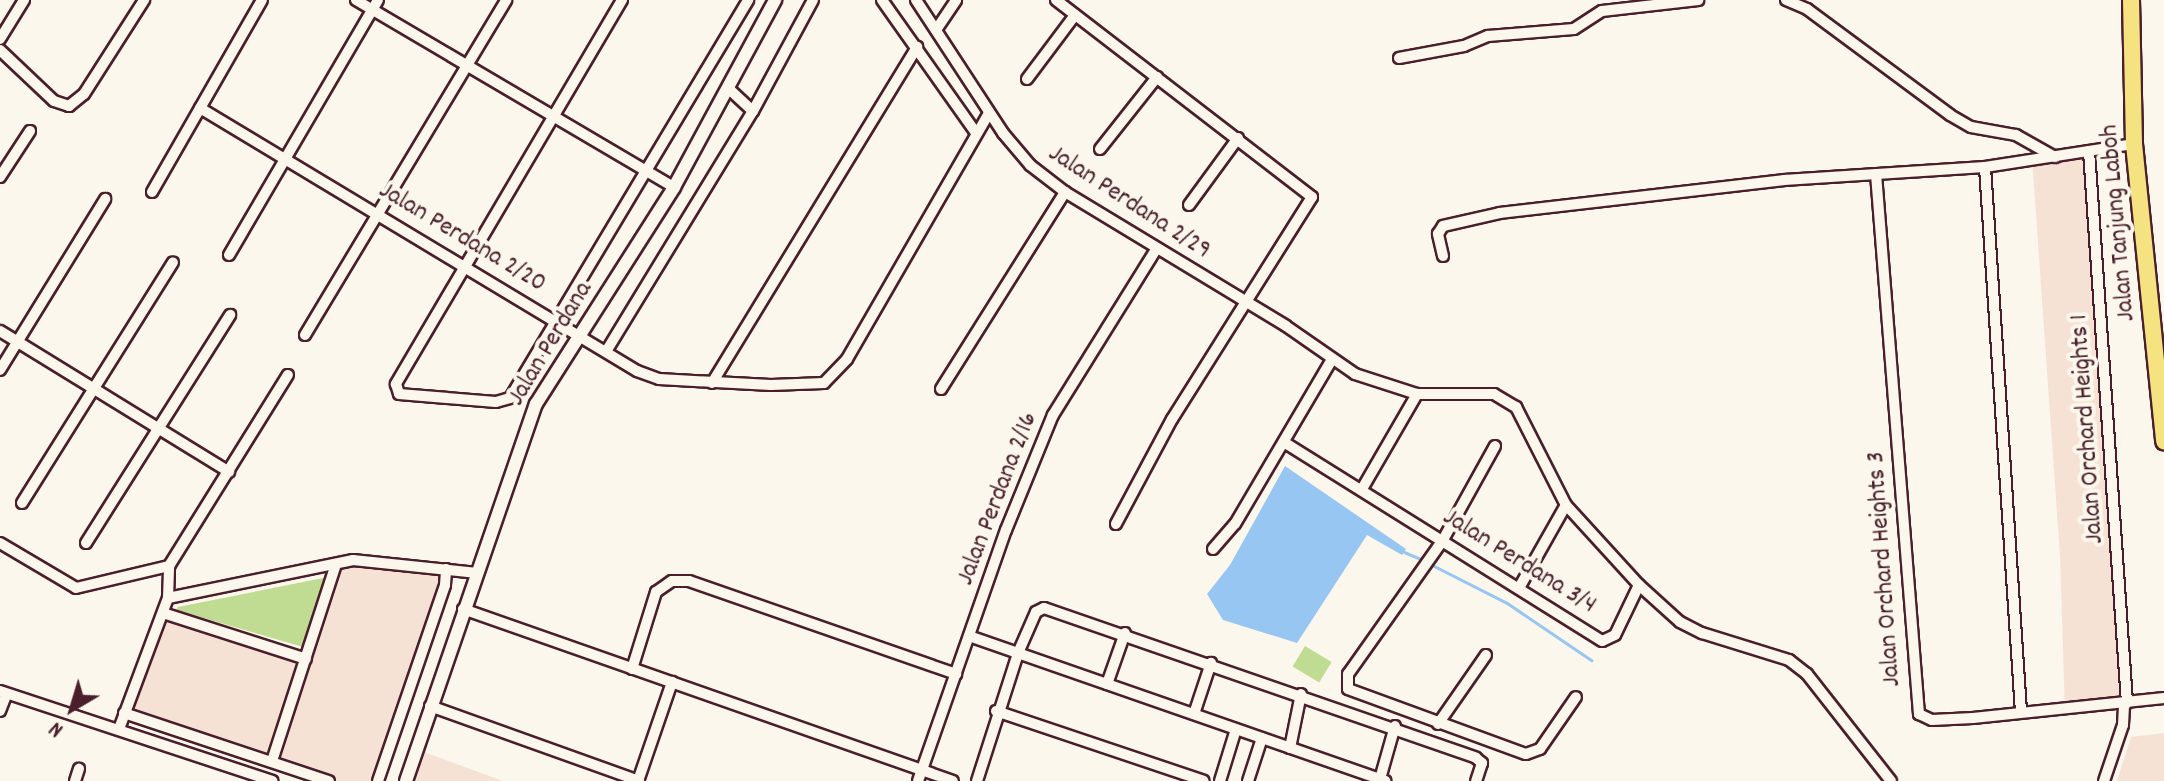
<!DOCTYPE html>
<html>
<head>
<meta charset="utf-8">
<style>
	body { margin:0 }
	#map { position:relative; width:2164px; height:781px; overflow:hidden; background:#fbf7ec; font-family:Dekko,sans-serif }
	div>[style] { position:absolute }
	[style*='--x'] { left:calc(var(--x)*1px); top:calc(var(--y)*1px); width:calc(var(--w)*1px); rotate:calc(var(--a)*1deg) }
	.built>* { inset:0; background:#f5e2d4 }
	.green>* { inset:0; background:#c0dc93; transform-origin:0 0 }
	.water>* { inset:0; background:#97c6f2 }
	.stream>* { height:3px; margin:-1.5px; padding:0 1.5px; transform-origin:1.5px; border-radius:1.5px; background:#97c6f2 }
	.roads { filter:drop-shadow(2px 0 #4a1f2b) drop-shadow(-2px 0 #4a1f2b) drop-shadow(0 2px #4a1f2b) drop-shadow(0 -2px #4a1f2b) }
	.minor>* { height:10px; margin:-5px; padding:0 5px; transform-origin:5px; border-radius:5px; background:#fbf7ec }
	.tertiary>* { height:12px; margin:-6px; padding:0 6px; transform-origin:6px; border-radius:6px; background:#fbf7ec }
	.trunk>* { height:16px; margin:-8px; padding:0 8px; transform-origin:8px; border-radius:8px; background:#f5e381 }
	span { translate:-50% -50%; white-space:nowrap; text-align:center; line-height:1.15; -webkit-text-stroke:8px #fbf7ec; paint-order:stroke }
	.street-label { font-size:26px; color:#4a1f2b }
	.north { position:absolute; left:32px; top:669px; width:80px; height:80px; -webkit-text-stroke:6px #fbf7ec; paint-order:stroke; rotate:218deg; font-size:22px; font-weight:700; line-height:32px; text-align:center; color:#4a1f2b }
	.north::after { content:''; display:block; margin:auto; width:28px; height:36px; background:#4a1f2b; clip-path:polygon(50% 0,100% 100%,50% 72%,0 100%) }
</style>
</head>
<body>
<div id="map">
	<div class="built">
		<div style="clip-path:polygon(2093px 147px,2132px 707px,2065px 712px,2060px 556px,2032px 157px)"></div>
		<div style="clip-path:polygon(353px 556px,451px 565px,449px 588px,382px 781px,314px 781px,120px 715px,161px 610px,303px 653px,332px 561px)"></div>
		<div style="clip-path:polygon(2164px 733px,2164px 781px,2117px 781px,2131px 737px)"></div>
		<div style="clip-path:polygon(410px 747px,503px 781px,399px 781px)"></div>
	</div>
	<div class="green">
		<div style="clip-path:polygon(328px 577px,303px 647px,176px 610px,178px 607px)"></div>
		<div style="left:1305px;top:646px;width:31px;height:24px;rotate:31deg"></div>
	</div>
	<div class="water">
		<div style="clip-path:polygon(1285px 466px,1406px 549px,1402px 555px,1367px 535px,1297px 643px,1223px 620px,1207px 594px,1230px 565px)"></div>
	</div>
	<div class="stream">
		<div style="--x:1404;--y:552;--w:21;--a:23"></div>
		<div style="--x:1430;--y:564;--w:86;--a:26.9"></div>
		<div style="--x:1507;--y:603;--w:102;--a:34.2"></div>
	</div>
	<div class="roads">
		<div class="minor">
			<div style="--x:356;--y:0;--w:369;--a:30.5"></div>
			<div style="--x:622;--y:0;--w:446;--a:120.5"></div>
			<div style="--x:396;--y:384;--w:10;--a:73"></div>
			<div style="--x:399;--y:394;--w:97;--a:4.7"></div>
			<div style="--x:496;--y:402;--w:15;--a:-16"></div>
			<div style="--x:510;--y:398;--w:464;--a:-59.1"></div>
			<div style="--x:882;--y:0;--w:163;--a:54.7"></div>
			<div style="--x:916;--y:0;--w:159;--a:56.8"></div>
			<div style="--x:1003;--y:133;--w:42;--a:49.8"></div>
			<div style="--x:1030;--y:165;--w:44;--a:37.6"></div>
			<div style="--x:1065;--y:192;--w:258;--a:31.2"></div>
			<div style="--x:1286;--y:326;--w:84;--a:34.8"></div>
			<div style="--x:1355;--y:374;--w:65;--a:17.9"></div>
			<div style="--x:1417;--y:394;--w:77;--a:0"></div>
			<div style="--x:1494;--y:394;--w:26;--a:31"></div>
			<div style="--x:1516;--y:407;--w:110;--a:63"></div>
			<div style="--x:1566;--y:505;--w:108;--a:47.6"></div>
			<div style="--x:1639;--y:585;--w:55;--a:115.6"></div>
			<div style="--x:1615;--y:635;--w:14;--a:155"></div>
			<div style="--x:1602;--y:641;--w:374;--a:-148"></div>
			<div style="--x:1056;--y:0;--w:323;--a:37.6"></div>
			<div style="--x:1312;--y:197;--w:262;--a:122.2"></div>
			<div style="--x:1172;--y:419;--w:119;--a:118.1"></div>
			<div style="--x:1786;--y:0;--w:23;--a:23"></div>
			<div style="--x:1807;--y:9;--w:178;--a:36.5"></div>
			<div style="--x:1950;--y:115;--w:24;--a:30"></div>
			<div style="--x:1971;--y:127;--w:46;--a:10.1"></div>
			<div style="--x:2016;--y:135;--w:45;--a:29.4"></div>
			<div style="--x:936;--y:30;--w:36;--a:-56"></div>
			<div style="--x:0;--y:39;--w:46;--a:-58.4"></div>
			<div style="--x:0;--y:50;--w:74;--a:43.4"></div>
			<div style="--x:54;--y:101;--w:16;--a:18"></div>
			<div style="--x:69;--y:106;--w:19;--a:-39"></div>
			<div style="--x:84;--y:94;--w:112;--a:-57.4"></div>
			<div style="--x:1399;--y:58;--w:66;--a:-10.5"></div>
			<div style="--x:1464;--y:46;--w:26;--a:-23"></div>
			<div style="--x:1488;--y:36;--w:86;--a:-4.7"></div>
			<div style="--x:1574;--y:29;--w:33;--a:-33"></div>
			<div style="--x:1602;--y:11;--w:97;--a:-6.5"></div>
			<div style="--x:1027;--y:79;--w:80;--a:-53.1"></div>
			<div style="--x:728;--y:88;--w:34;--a:43"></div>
			<div style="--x:200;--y:108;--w:510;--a:31.04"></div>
			<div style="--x:637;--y:371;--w:23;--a:20"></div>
			<div style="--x:659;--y:379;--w:112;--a:3.1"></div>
			<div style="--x:771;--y:385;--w:53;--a:-2.2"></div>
			<div style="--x:824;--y:383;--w:33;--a:-46"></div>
			<div style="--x:847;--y:359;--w:284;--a:-60"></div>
			<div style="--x:1100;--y:149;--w:92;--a:-51.6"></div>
			<div style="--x:2089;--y:151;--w:553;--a:86.06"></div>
			<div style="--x:1985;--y:167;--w:546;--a:86.22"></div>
			<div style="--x:1876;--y:174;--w:542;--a:85.45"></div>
			<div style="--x:1919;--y:714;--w:14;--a:25"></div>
			<div style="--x:1932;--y:720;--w:41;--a:-2.8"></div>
			<div style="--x:1973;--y:718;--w:192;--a:-6"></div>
			<div style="--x:0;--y:177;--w:55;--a:-56.9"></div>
			<div style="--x:152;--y:192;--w:221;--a:-60.2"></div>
			<div style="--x:1189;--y:205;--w:83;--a:-53.8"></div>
			<div style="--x:229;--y:255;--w:295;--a:-59.7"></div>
			<div style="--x:1443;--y:256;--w:23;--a:-103"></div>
			<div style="--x:1438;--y:234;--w:9;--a:-58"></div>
			<div style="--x:1443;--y:226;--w:58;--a:-12.8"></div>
			<div style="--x:1500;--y:213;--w:286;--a:-6.6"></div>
			<div style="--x:1784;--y:180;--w:201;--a:-3.7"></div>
			<div style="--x:1985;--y:167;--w:151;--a:-8.8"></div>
			<div style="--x:0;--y:331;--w:269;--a:31.6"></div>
			<div style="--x:305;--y:335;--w:391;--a:-59"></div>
			<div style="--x:607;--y:350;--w:280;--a:-58.6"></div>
			<div style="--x:753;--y:111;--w:126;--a:-61.6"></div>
			<div style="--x:0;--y:370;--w:201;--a:-58.4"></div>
			<div style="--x:712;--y:383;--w:394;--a:-58.6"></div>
			<div style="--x:941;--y:389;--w:233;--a:-57.8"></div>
			<div style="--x:1495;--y:446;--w:107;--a:119"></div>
			<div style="--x:1443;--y:540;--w:164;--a:125.3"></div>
			<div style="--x:1348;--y:674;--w:15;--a:90"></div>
			<div style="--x:1348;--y:689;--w:189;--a:20.1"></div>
			<div style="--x:1526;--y:754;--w:15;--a:-20"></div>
			<div style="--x:1540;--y:749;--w:63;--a:-55.3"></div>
			<div style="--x:1362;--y:489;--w:110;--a:-59.9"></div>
			<div style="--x:22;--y:503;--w:284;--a:-57.9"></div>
			<div style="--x:0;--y:543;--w:88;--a:30.6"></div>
			<div style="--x:76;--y:588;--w:96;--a:-13.3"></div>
			<div style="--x:169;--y:566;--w:225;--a:-58.1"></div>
			<div style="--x:86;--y:543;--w:270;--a:-57.7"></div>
			<div style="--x:1213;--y:549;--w:33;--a:-49"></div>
			<div style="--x:1235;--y:524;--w:189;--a:-59.5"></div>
			<div style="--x:1639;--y:585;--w:55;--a:42.1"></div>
			<div style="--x:1680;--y:622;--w:25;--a:27"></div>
			<div style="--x:1702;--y:633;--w:91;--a:17.2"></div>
			<div style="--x:1789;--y:660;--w:23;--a:38"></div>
			<div style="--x:1807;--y:674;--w:136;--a:51.9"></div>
			<div style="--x:1519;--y:588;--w:95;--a:-60.5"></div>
			<div style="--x:168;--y:598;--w:189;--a:-11.6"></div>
			<div style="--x:353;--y:560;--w:125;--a:6"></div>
			<div style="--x:463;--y:609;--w:519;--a:19.34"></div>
			<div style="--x:163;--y:613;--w:150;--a:17.8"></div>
			<div style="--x:969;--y:636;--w:441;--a:19.2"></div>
			<div style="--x:632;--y:669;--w:81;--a:-72.7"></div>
			<div style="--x:656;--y:592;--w:19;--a:-35"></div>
			<div style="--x:672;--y:581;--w:17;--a:0"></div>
			<div style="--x:689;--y:581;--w:283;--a:19.2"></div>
			<div style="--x:1107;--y:684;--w:54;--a:-70.6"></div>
			<div style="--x:0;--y:691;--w:287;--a:18.3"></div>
			<div style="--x:430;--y:706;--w:222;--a:19.7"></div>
			<div style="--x:0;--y:711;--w:17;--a:-69"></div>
			<div style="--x:996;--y:711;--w:219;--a:18.6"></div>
			<div style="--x:124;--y:713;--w:216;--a:18.4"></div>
			<div style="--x:1194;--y:714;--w:54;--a:-71.6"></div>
			<div style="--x:1438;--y:724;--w:84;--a:-55.2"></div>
			<div style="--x:119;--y:729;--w:140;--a:-69.5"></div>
			<div style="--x:168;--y:598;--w:32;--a:-88"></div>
			<div style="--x:1290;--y:748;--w:55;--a:-78.5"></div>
			<div style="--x:272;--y:761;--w:207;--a:-72"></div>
			<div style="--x:1380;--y:779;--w:55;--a:-74.2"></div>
			<div style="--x:75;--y:781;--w:13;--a:-72"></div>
			<div style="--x:378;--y:781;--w:207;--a:-71.1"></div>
			<div style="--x:445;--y:585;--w:16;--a:-86"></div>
			<div style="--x:638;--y:781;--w:105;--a:-71"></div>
			<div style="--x:918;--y:781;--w:266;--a:-70.7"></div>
			<div style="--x:1006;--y:530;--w:124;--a:-67.8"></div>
			<div style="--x:1053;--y:415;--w:193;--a:-58.1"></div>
			<div style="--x:977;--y:781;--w:134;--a:-72.2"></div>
			<div style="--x:1018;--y:653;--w:45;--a:-66.3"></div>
			<div style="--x:1036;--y:612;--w:9;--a:-27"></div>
			<div style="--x:1044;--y:608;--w:457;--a:19.1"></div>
			<div style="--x:1476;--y:758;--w:8;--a:40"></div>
			<div style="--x:1482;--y:763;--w:19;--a:108"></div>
			<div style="--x:1220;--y:781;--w:54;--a:-72.9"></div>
			<div style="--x:1248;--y:781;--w:45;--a:-72"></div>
			<div style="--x:2104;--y:781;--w:59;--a:-71.3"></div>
			<div style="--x:2123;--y:725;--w:22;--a:-87"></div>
		</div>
		<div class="tertiary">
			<div style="--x:406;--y:781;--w:399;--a:-71"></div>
			<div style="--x:536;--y:404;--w:257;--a:-57.5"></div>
			<div style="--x:674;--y:187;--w:213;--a:-61.6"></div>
		</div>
		<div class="trunk">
			<div style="--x:2131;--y:0;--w:144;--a:88.8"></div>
			<div style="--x:2134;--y:144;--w:299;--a:84.2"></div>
		</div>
	</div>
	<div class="street-label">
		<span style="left:1129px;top:203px;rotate:33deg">Jalan Perdana 2/29</span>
		<span style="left:2119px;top:223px;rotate:-95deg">Jalan Tanjung Laboh</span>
		<span style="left:462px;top:238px;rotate:31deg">Jalan Perdana 2/20</span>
		<span style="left:551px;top:344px;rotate:-59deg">Jalan Perdana</span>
		<span style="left:2088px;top:429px;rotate:-94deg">Jalan Orchard Heights 1</span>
		<span style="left:998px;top:499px;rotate:-69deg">Jalan Perdana 2/16</span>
		<span style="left:1519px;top:562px;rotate:32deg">Jalan Perdana 3/4</span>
		<span style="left:1885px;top:569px;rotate:-94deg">Jalan Orchard Heights 3</span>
	</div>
	<div class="north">N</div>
</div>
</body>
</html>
